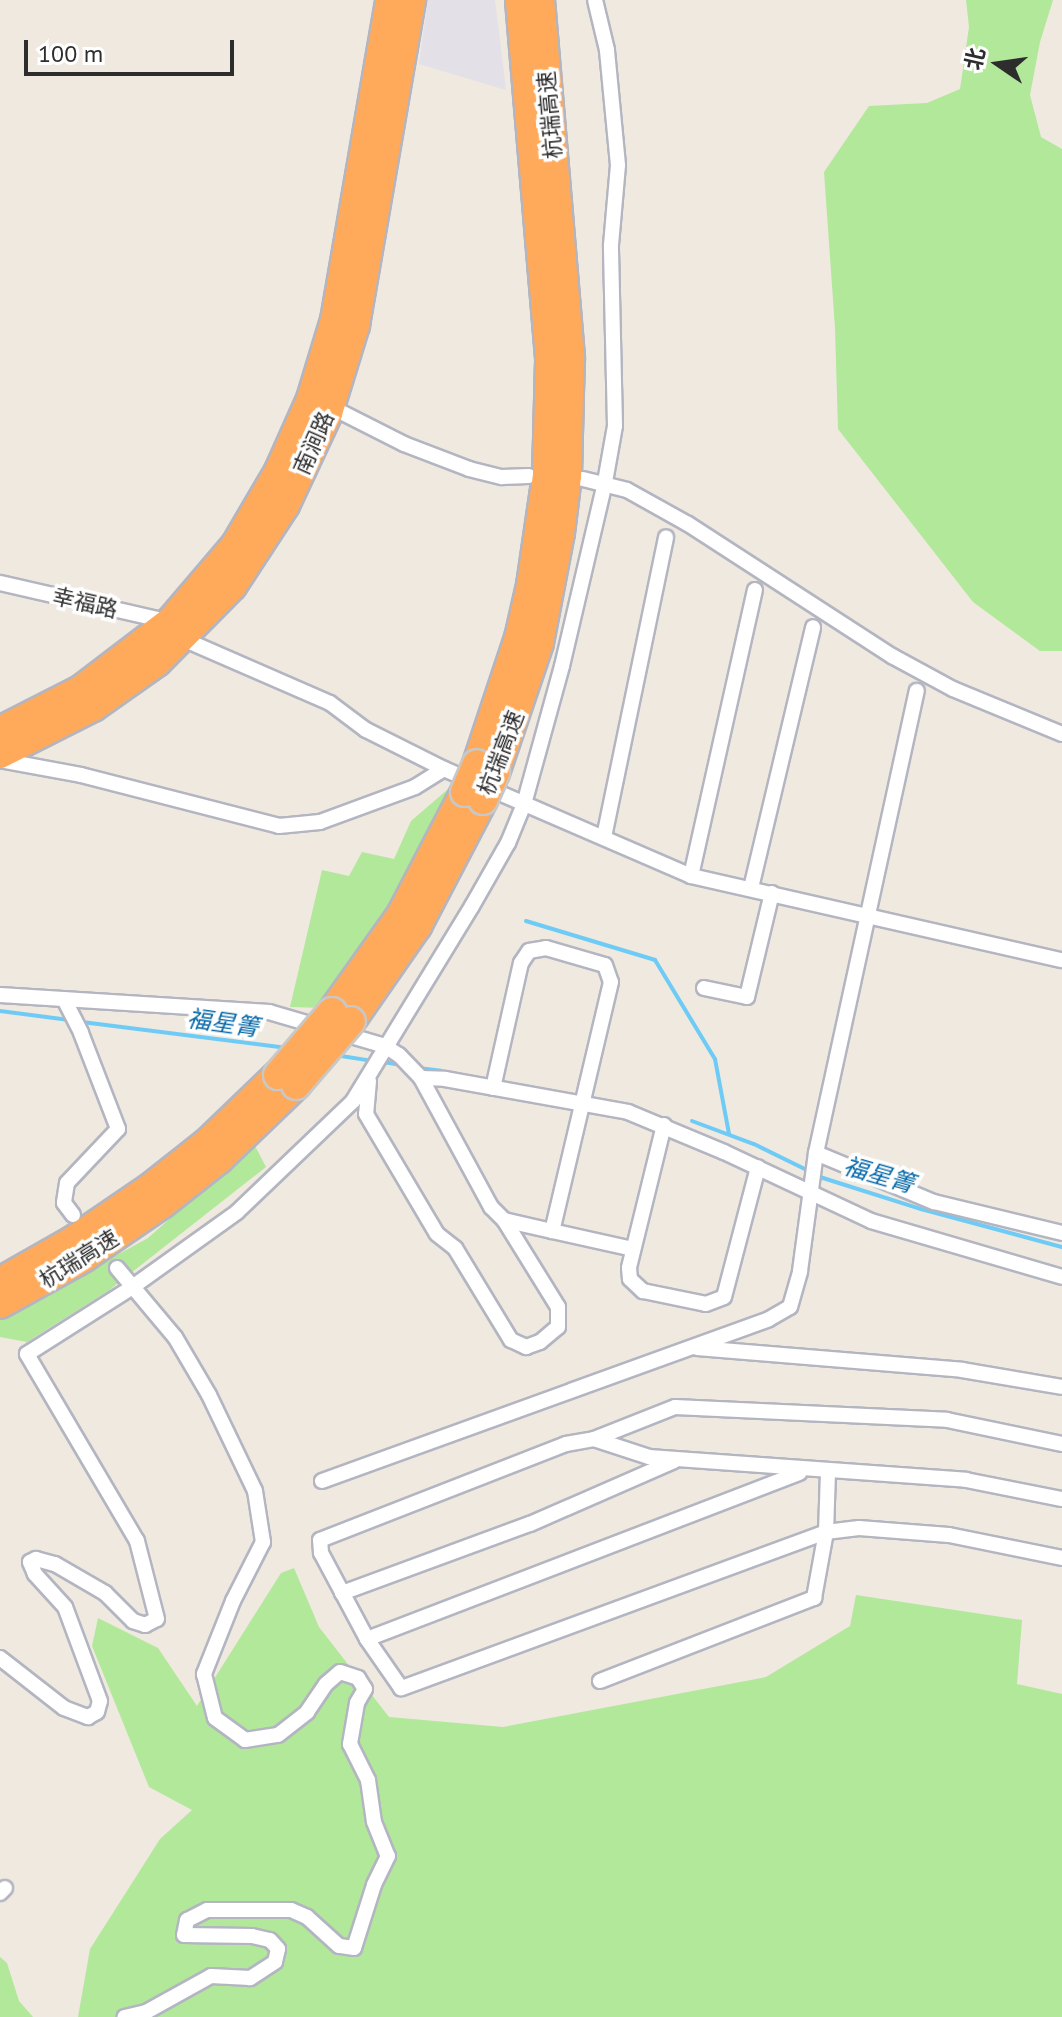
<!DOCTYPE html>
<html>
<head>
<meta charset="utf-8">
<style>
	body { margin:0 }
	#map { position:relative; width:1062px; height:2017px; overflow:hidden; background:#efe9e0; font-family:"PT Sans","Noto Sans SC",sans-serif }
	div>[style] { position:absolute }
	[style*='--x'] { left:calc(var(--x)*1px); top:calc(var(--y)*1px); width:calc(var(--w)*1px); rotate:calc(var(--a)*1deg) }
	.industrial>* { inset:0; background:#e3e0e8 }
	.green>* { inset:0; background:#b1e89a }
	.stream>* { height:4px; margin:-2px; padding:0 2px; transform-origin:2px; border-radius:2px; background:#6ecbf5 }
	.roads { filter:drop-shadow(2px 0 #b3b5c1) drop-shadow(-2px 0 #b3b5c1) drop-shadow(0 2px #b3b5c1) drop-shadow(0 -2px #b3b5c1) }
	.street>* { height:14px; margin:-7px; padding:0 7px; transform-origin:7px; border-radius:7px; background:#fff }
	.highway>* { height:28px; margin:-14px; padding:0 14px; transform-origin:14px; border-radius:14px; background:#ffaa5b }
	.bridges { filter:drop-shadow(2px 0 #c8c8c8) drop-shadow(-2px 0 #c8c8c8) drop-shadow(0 2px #c8c8c8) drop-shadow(0 -2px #c8c8c8) }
	.highway-bridge>* { height:28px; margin:-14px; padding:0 14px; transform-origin:14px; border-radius:14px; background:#ffaa5b }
	span { translate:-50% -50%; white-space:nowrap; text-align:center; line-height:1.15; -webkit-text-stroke:7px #fff; paint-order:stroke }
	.street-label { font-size:22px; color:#2d2d2d }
	.water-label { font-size:24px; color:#0669a8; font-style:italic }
	.north { position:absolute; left:958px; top:24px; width:80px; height:80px; -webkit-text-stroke:6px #fff; paint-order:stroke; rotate:283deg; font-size:22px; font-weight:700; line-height:32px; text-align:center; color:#2d2d2d }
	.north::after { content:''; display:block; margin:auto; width:28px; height:36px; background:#2d2d2d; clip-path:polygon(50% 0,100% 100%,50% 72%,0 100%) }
	.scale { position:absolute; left:24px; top:40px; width:210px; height:36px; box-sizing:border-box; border:4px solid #2d2d2d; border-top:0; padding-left:10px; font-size:24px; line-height:28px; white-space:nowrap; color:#2d2d2d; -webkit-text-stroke:6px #fff; paint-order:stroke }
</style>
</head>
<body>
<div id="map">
	<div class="industrial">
		<div style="clip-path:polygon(428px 0,495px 0,506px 90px,419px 64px)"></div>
	</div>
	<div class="green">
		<div style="clip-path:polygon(966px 0,1053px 0,1040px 42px,1030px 95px,1041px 137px,1062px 149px,1062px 651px,1040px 651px,973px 602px,838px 429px,835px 328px,824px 172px,869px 106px,927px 103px,960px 89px,969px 27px)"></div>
		<div style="clip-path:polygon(447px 790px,453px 796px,416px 868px,324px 1008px,290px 1007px,322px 870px,349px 876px,362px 852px,394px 859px,411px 821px)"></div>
		<div style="clip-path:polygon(254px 1144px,266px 1167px,108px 1291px,27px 1342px,0 1337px,0 1319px,148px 1238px)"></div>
		<div style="clip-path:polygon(294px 1568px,319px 1627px,389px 1717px,503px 1727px,766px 1677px,850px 1626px,856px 1595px,1022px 1620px,1017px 1684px,1062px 1694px,1062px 2017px,78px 2017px,90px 1949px,160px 1839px,192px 1810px,149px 1787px,92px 1646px,98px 1618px,158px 1648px,197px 1706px,281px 1573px)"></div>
		<div style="clip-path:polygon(0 1957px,7px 1963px,19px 2001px,33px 2017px,0 2017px)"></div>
	</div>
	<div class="stream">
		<div style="--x:526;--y:921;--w:135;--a:16.8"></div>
		<div style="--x:655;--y:960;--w:116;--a:58.8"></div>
		<div style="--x:715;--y:1059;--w:76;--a:79.4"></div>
		<div style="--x:0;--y:1011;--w:70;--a:7.4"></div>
		<div style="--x:82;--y:1022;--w:207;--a:7.2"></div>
		<div style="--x:335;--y:1055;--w:39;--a:9"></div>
		<div style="--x:383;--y:1062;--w:19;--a:9"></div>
		<div style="--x:418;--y:1068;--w:23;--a:7"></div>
		<div style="--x:692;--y:1121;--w:66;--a:20.4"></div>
		<div style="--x:754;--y:1144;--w:77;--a:26.2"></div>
		<div style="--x:823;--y:1178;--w:103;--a:17.6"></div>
		<div style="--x:921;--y:1209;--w:146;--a:15.1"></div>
	</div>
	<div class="roads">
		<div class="street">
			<div style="--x:331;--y:407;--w:82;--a:26.9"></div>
			<div style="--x:404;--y:444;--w:70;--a:21"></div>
			<div style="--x:469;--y:469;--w:34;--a:14"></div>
			<div style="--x:502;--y:477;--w:27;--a:-2"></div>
			<div style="--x:583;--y:479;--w:45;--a:14"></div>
			<div style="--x:627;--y:490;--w:70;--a:29.1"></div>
			<div style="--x:688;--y:524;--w:243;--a:32.9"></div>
			<div style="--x:892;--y:656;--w:69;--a:28.4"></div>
			<div style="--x:953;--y:689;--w:118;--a:22.4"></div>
			<div style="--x:0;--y:583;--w:174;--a:12.9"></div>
			<div style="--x:183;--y:639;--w:160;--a:23.5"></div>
			<div style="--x:330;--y:703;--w:45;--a:36.9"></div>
			<div style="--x:366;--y:730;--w:87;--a:26.6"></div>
			<div style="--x:444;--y:769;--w:269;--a:23.4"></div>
			<div style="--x:691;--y:876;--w:380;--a:12.8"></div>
			<div style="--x:0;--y:760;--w:82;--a:10.5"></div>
			<div style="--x:81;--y:775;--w:204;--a:14.4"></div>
			<div style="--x:279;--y:826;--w:41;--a:-5.6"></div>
			<div style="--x:320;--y:822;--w:101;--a:-20.2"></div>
			<div style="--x:415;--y:787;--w:34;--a:-32"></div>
			<div style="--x:604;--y:837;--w:306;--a:-78.3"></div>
			<div style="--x:691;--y:876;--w:293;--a:-77.4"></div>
			<div style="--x:751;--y:888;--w:268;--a:-76.6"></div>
			<div style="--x:704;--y:988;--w:44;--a:11.8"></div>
			<div style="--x:747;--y:997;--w:107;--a:-76.5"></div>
			<div style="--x:0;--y:995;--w:270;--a:3.6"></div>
			<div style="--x:269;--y:1012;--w:121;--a:16.3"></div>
			<div style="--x:385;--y:1046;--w:17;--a:33"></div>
			<div style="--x:399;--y:1055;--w:32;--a:46"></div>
			<div style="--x:421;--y:1078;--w:24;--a:2"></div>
			<div style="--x:445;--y:1079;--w:186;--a:10.2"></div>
			<div style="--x:628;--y:1112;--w:104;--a:22.6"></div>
			<div style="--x:724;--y:1152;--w:162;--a:25.1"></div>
			<div style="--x:871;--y:1221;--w:199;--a:16.3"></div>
			<div style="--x:64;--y:999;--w:38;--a:63"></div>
			<div style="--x:81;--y:1033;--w:103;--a:68.9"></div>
			<div style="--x:118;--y:1129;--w:74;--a:133.4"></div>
			<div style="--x:67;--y:1183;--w:20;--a:99"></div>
			<div style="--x:64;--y:1203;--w:15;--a:53"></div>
			<div style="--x:369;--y:1081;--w:33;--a:95"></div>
			<div style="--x:366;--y:1114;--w:139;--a:59.4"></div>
			<div style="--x:437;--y:1234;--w:23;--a:38"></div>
			<div style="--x:455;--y:1248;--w:108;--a:58.7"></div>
			<div style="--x:511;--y:1340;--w:17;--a:25"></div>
			<div style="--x:526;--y:1347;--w:15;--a:-20"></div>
			<div style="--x:540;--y:1342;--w:23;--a:-40"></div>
			<div style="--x:558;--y:1327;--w:20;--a:-90"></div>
			<div style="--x:558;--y:1307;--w:102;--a:-121.8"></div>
			<div style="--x:504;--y:1220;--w:18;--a:-135"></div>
			<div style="--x:491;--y:1207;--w:147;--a:-118.5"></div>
			<div style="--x:493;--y:1088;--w:128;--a:-77.4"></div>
			<div style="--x:521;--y:963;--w:14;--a:-56"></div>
			<div style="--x:529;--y:951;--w:17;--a:-10"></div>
			<div style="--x:546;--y:948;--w:61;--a:16.1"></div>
			<div style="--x:605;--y:965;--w:18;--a:71"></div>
			<div style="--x:611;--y:982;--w:256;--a:103.3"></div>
			<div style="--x:552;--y:1231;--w:49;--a:-167.1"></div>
			<div style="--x:664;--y:1125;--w:147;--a:103.8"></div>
			<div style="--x:629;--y:1268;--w:11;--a:85"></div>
			<div style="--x:630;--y:1279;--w:18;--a:43"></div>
			<div style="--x:643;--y:1291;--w:64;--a:11.7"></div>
			<div style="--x:706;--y:1304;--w:19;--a:-21"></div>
			<div style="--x:724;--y:1297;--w:134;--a:-75.3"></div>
			<div style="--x:816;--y:1153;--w:128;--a:22.6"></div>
			<div style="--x:934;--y:1202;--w:132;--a:13.6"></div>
			<div style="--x:552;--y:1231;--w:83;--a:12.5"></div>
			<div style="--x:117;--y:1268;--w:90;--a:50"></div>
			<div style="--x:175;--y:1337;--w:67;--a:59.6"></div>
			<div style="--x:209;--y:1395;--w:106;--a:64.4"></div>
			<div style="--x:255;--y:1491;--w:52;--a:81.1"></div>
			<div style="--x:263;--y:1542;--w:66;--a:117"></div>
			<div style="--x:233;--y:1601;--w:79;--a:111.7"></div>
			<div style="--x:204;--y:1674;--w:45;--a:76"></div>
			<div style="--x:215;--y:1718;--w:37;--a:36"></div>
			<div style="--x:245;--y:1740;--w:33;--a:-9"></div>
			<div style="--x:278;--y:1735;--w:37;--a:-38"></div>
			<div style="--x:307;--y:1712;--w:34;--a:-56"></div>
			<div style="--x:326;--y:1684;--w:18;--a:-41"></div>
			<div style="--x:340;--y:1672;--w:19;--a:18"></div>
			<div style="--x:358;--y:1678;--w:13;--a:58"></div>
			<div style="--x:365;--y:1689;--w:16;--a:120"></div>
			<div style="--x:357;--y:1703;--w:42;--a:99.7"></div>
			<div style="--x:350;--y:1744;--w:40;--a:63.4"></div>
			<div style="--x:368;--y:1780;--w:42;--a:81.9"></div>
			<div style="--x:374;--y:1822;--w:37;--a:68"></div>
			<div style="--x:388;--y:1856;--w:32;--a:116"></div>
			<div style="--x:374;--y:1885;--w:66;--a:107.6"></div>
			<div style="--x:354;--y:1948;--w:15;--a:-172"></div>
			<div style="--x:339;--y:1946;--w:43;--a:-137.8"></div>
			<div style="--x:307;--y:1917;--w:17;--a:-156"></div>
			<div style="--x:291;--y:1910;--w:84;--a:180"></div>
			<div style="--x:207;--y:1910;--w:22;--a:153"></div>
			<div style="--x:187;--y:1920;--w:15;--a:101"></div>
			<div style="--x:184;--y:1935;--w:68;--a:0.8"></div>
			<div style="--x:252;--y:1936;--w:18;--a:13"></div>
			<div style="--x:270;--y:1940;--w:12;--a:48"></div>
			<div style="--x:278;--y:1949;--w:13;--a:103"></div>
			<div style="--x:275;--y:1962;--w:30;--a:147"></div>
			<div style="--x:250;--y:1978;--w:39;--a:-177"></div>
			<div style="--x:211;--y:1976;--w:74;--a:151"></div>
			<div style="--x:146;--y:2012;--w:22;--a:167"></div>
			<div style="--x:697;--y:1348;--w:266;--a:4.7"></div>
			<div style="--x:962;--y:1370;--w:101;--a:9.6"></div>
			<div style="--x:594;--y:1439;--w:87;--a:-21.6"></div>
			<div style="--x:675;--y:1407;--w:272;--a:2.7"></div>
			<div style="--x:947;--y:1420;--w:117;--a:11.8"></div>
			<div style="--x:828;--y:1472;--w:60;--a:91.9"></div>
			<div style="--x:826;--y:1532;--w:453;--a:159.8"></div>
			<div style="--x:401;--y:1688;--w:60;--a:-124.8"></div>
			<div style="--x:367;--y:1639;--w:98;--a:-118.1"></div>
			<div style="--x:321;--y:1553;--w:13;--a:-94"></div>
			<div style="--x:320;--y:1540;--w:264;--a:-21.3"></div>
			<div style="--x:566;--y:1444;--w:28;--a:-10"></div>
			<div style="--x:594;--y:1439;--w:58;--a:18.1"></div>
			<div style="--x:649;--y:1457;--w:318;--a:4.1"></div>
			<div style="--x:966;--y:1480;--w:98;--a:11.2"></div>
			<div style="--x:322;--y:1481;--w:475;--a:-19.9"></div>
			<div style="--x:769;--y:1319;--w:24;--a:-30"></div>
			<div style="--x:790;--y:1307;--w:37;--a:-74"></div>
			<div style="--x:800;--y:1271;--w:119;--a:-82.3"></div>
			<div style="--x:816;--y:1153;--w:473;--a:-77.7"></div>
			<div style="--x:342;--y:1593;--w:200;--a:-20.2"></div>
			<div style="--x:530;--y:1524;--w:157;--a:-23.6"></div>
			<div style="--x:367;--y:1639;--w:463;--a:-21"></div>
			<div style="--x:0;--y:1658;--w:81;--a:38"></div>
			<div style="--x:64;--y:1708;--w:26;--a:21"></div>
			<div style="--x:88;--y:1717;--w:10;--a:-29"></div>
			<div style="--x:97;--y:1712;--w:11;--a:-75"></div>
			<div style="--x:100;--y:1701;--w:100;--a:-110.4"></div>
			<div style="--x:65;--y:1607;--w:45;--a:-132.3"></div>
			<div style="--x:35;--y:1574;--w:13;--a:-113"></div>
			<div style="--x:30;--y:1562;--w:7;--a:-27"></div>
			<div style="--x:36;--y:1559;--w:20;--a:15"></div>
			<div style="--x:55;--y:1564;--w:58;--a:30.1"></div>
			<div style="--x:105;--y:1593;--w:40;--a:45"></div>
			<div style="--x:133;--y:1621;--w:13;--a:18"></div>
			<div style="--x:145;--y:1625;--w:13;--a:-27"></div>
			<div style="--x:157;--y:1619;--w:81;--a:-104.4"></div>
			<div style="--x:137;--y:1541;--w:217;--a:-120.5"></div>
			<div style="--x:27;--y:1354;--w:123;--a:-32.4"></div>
			<div style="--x:131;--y:1288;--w:130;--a:-35.6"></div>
			<div style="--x:237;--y:1212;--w:161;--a:-43.7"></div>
			<div style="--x:353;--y:1101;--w:228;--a:-58.6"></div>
			<div style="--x:472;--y:906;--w:73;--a:-60.3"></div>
			<div style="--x:508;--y:843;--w:42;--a:-67.7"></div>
			<div style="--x:524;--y:804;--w:143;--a:-74.6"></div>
			<div style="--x:562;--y:666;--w:189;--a:-76.8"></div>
			<div style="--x:605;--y:482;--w:57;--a:-79.9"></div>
			<div style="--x:615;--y:426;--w:181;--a:-91.3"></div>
			<div style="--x:611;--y:245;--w:80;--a:-85"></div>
			<div style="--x:618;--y:165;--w:116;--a:-95.5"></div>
			<div style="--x:607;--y:50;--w:51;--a:-103.5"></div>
			<div style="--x:600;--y:1681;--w:230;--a:-21.2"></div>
			<div style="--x:814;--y:1598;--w:67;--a:-79.7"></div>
			<div style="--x:826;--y:1532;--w:33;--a:-7"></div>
			<div style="--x:859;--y:1528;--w:90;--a:4.4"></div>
			<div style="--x:949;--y:1535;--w:115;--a:11.5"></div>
			<div style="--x:0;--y:1893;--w:7;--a:-45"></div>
		</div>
		<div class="highway">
			<div style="--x:0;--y:731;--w:92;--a:-27.1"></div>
			<div style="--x:82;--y:689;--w:111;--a:-37.3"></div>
			<div style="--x:170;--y:622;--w:100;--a:-49.5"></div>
			<div style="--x:235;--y:546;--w:87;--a:-59.6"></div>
			<div style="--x:279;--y:471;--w:79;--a:-66"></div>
			<div style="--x:311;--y:399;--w:83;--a:-73.1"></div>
			<div style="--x:335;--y:320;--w:325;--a:-80.2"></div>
			<div style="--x:0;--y:754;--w:104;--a:-26.8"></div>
			<div style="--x:93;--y:707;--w:78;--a:-35.1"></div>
			<div style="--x:157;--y:662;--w:107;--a:-45.4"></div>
			<div style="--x:232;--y:586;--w:97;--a:-56.8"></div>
			<div style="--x:285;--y:505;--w:102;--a:-64.9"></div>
			<div style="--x:328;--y:413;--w:92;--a:-72.9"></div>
			<div style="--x:355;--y:325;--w:330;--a:-80.2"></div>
			<div style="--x:477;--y:764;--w:133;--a:-71.6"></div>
			<div style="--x:519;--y:638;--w:54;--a:-77.2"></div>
			<div style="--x:531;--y:585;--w:111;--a:-81.7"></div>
			<div style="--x:547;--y:475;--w:117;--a:-88.5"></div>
			<div style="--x:550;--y:358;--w:359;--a:-94.8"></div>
			<div style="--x:495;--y:773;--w:137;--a:-71.3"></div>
			<div style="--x:539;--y:643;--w:112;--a:-79.2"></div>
			<div style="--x:560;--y:533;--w:57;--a:-83"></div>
			<div style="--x:567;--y:476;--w:119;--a:-88.6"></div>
			<div style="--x:570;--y:357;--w:358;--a:-94.8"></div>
			<div style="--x:332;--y:1012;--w:119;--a:-54.6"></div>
			<div style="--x:401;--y:915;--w:139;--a:-62.5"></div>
			<div style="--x:351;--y:1021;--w:116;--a:-55.2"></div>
			<div style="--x:417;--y:926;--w:142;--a:-62.4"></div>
			<div style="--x:0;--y:1282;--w:83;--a:-29.7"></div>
			<div style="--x:72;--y:1241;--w:94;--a:-34.2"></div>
			<div style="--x:150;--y:1188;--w:73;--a:-38.3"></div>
			<div style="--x:207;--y:1143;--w:98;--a:-43.8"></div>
			<div style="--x:0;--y:1304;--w:95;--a:-29"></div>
			<div style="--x:83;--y:1258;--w:96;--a:-34.4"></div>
			<div style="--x:162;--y:1204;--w:73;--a:-38.3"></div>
			<div style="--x:219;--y:1159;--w:107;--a:-43.9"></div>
		</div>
	</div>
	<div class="bridges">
		<div class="highway-bridge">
			<div style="--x:465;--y:792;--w:30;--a:-67"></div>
			<div style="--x:483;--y:800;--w:30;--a:-66"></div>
			<div style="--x:278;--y:1075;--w:83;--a:-49.4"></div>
			<div style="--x:296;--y:1085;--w:84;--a:-49.3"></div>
		</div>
	</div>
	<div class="street-label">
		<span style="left:550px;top:115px;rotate:-95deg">杭瑞高速</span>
		<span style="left:314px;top:443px;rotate:-66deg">南涧路</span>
		<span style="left:85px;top:603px;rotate:13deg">幸福路</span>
		<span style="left:501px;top:753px;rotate:-69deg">杭瑞高速</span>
		<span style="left:79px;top:1259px;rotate:-32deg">杭瑞高速</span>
	</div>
	<div class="water-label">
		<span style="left:223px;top:1023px;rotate:8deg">福星箐</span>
		<span style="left:879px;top:1175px;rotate:16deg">福星箐</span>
	</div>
	<div class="north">北</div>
	<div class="scale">100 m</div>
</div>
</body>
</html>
